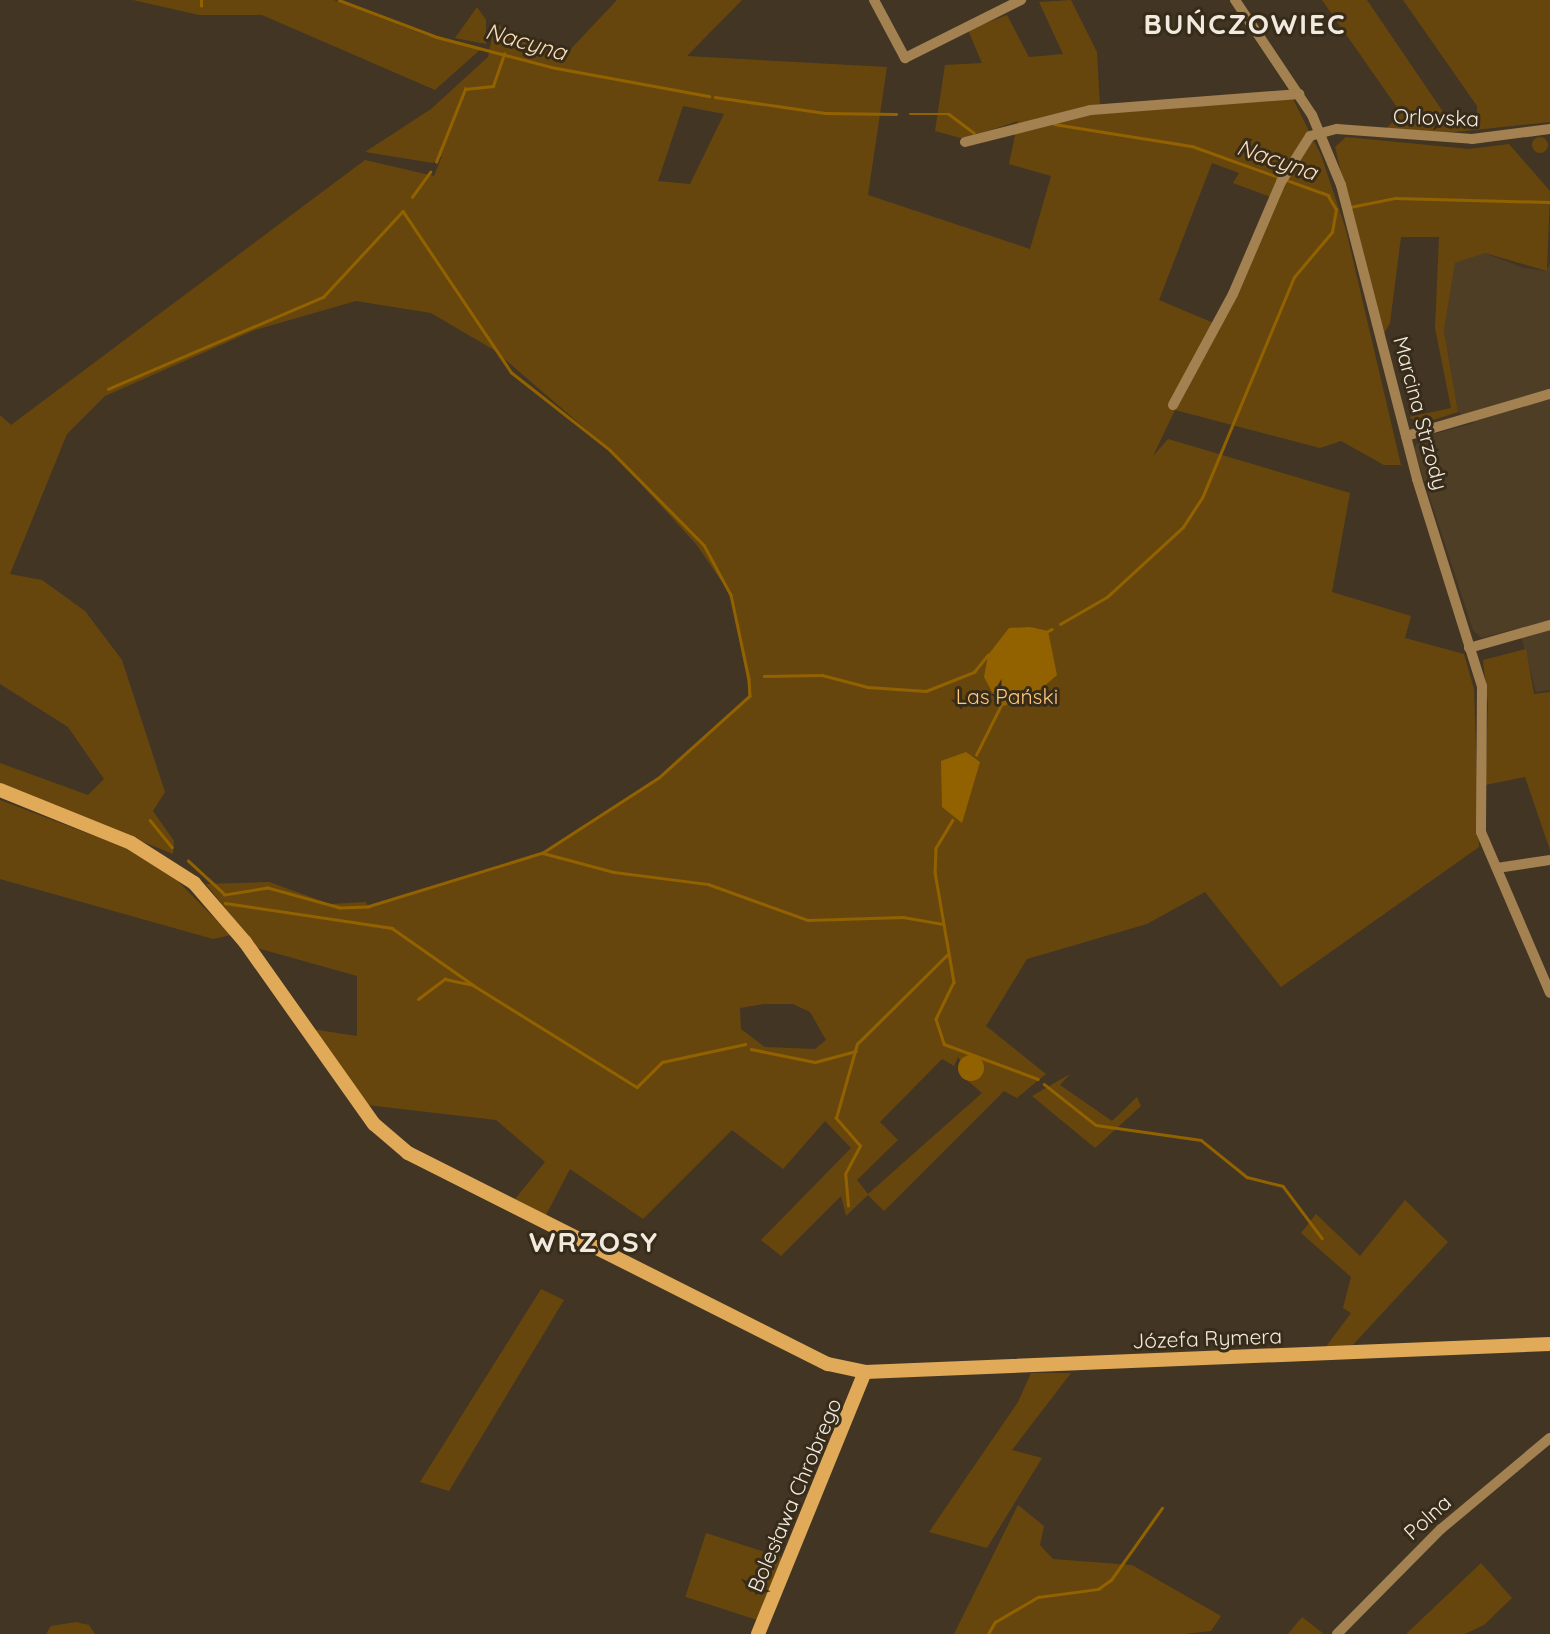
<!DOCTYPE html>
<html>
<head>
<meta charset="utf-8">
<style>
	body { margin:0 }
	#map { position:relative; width:1550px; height:1634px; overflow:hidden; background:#423523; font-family:Quicksand,sans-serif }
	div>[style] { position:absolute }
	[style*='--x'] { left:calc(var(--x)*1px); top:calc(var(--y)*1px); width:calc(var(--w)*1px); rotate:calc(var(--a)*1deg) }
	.built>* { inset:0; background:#4f3e26 }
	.green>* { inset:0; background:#67460e; transform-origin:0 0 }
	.round { border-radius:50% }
	.water>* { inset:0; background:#926201 }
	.stream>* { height:2.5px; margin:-1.25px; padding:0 1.25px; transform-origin:1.25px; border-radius:1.25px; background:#926201 }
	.street>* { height:10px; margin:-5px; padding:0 5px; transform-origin:5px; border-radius:5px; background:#a38151 }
	.secondary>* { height:14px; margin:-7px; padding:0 7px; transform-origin:7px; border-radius:7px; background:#e0aa59 }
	span { translate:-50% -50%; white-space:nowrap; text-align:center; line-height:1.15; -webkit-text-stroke:6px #372b19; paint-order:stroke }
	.street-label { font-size:21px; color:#f2eadf }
	.park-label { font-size:21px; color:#ffc97b }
	.water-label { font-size:23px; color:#f9deb9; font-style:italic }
	.district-label { font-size:28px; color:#f2eadf; font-weight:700; letter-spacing:2px }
</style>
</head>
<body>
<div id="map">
	<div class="built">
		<div style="clip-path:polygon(1485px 253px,1524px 268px,1546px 271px,1550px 263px,1550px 690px,1536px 692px,1519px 628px,1481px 638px,1473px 630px,1414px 449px,1420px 438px,1474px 423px,1458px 412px,1444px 331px,1455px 263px)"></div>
	</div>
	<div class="green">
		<div style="clip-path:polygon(133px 0,334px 0,425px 35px,482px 48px,435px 90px,262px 15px,199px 15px)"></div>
		<div style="clip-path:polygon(evenodd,617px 0,742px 0,687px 56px,887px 67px,868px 195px,1030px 249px,1051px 176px,1009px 164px,1018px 121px,964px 139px,935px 131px,945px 65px,982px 63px,968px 30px,1007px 15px,1029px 57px,1063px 54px,1039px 2px,1071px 0,1097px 52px,1100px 106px,1293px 99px,1321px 155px,1346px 230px,1401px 465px,1384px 465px,1341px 441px,1320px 448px,1175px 410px,1153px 456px,1168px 439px,1350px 493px,1332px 592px,1411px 616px,1405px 638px,1464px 654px,1474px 689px,1479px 847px,1281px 987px,1205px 892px,1147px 924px,1027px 959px,986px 1026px,1046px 1074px,1017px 1098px,1004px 1091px,884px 1211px,868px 1195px,846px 1216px,841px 1196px,781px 1256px,761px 1240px,851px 1148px,825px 1121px,783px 1169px,732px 1130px,643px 1219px,570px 1169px,546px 1215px,515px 1199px,545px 1162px,496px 1120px,367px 1105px,311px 1029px,357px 1036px,357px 976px,257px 948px,206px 884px,269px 882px,330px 904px,366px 902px,368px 908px,543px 853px,659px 778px,750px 696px,731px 595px,696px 544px,610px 450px,494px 350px,431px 313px,356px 301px,255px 330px,105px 396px,67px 434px,10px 574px,42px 580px,85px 611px,122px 660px,165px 792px,153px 811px,174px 841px,173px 854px,0 784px,0 763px,88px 795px,104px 779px,68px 727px,0 684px,0 415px,11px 425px,365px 160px,434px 176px,442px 156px,433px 163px,365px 152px,431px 109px,488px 57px,495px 22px,520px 41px,569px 51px,617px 0,683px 106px,724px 114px,690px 184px,658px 181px,683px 106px,617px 0,1212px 163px,1239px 173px,1233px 183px,1276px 199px,1216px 324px,1159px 300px,1212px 163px,617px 0,764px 1004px,793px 1004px,810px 1012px,826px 1040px,815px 1049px,765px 1047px,741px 1029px,740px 1008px,764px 1004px,617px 0,958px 1057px,973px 1079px,962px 1076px,982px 1093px,868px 1194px,857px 1180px,898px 1140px,880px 1122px,942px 1059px,954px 1066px,958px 1057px)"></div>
		<div style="clip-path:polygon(1322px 0,1367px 0,1450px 122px,1477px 113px,1477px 106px,1403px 0,1550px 0,1550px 122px,1446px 133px,1385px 130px,1401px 113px)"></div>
		<div style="clip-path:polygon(477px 7px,486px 20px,486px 44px,455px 38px)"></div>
		<div class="round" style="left:1532px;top:137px;width:16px;height:16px"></div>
		<div style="clip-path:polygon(1346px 137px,1469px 149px,1509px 144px,1550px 191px,1547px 271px,1485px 253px,1455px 263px,1444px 331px,1458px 412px,1421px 424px,1409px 417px,1451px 408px,1435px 328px,1439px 237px,1401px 237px,1390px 323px,1381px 339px,1335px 147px)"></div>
		<div style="clip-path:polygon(1526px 649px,1534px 694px,1550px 692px,1550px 850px,1525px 777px,1485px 785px,1488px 705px,1483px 660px)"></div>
		<div style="clip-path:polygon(0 800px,126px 848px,170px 873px,231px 935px,213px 939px,0 879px)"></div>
		<div style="clip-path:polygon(1070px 1074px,1060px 1085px,1112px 1121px,1137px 1097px,1141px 1106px,1095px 1148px,1032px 1096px)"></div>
		<div style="clip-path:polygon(1405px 1200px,1448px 1242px,1350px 1348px,1325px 1348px,1351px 1313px,1343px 1308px,1351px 1277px,1301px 1233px,1316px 1214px,1360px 1256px)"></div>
		<div style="clip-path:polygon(541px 1289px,564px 1300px,449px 1491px,420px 1482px)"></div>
		<div style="clip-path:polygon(1031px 1373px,1071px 1373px,1012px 1450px,1042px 1458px,987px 1548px,929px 1532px,1018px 1402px)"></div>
		<div style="clip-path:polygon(1018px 1505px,1044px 1526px,1040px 1545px,1053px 1559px,1132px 1565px,1221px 1616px,1211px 1631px,1185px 1634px,954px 1634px)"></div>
		<div style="left:706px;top:1533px;width:82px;height:67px;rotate:18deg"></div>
		<div style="clip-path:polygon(1481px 1563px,1512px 1598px,1484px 1625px,1465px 1634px,1406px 1634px)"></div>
		<div style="clip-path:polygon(1302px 1617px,1324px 1634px,1288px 1634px)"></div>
		<div style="clip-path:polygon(76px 1622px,89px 1625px,95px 1634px,46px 1634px,51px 1626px)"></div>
	</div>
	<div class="water">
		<div style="clip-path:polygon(1030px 627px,1048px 631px,1057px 675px,1034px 695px,1000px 707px,984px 677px,988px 655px,1009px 628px)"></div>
		<div style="clip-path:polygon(966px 752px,980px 762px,962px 823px,942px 807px,941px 761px)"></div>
		<div class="round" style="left:958px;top:1055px;width:26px;height:26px"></div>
	</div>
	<div class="stream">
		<div style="--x:339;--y:0;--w:105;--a:20.7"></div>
		<div style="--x:437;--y:37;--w:118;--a:14.7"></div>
		<div style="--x:551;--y:67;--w:161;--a:10.4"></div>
		<div style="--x:201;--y:6;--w:6;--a:-90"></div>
		<div style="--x:715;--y:97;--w:111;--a:8.3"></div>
		<div style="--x:825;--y:113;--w:71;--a:0.8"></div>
		<div style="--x:910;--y:114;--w:39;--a:0"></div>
		<div style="--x:949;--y:114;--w:31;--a:37"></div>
		<div style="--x:1054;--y:124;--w:140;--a:9.1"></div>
		<div style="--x:1192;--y:146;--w:145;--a:19.8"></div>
		<div style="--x:1328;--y:195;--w:16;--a:60"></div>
		<div style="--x:436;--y:162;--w:79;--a:-68.3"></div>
		<div style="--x:465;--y:89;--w:28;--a:-6"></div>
		<div style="--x:493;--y:86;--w:34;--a:-71"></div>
		<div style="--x:412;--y:197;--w:31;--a:-54"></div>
		<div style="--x:1350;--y:207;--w:46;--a:-11.3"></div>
		<div style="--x:1395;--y:198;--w:155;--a:1.5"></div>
		<div style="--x:108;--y:389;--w:234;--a:-23.2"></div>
		<div style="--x:323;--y:297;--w:117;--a:-47.1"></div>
		<div style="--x:403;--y:211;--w:194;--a:56.1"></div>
		<div style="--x:511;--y:372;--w:126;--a:38.2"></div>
		<div style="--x:610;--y:450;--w:134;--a:45.3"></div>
		<div style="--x:704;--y:545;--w:57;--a:61.6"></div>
		<div style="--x:731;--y:595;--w:86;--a:77.9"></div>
		<div style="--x:749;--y:679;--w:17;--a:87"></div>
		<div style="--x:750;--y:696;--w:122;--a:138"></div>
		<div style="--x:659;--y:778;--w:138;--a:147.1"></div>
		<div style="--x:543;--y:853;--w:183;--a:162.9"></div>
		<div style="--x:368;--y:907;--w:28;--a:178"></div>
		<div style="--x:340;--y:908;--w:75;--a:-164.5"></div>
		<div style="--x:268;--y:888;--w:44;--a:170.8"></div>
		<div style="--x:225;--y:895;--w:50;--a:-137.4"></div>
		<div style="--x:1060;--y:624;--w:54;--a:-29.9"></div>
		<div style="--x:1107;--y:597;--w:103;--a:-42.6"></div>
		<div style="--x:1183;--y:527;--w:35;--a:-57"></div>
		<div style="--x:1202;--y:498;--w:239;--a:-67.4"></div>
		<div style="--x:1294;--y:277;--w:59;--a:-49.8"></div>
		<div style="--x:1332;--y:232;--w:23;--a:-80"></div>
		<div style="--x:1048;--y:631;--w:4;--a:-27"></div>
		<div style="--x:764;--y:676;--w:58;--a:-1"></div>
		<div style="--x:822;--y:675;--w:48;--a:14.6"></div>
		<div style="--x:868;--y:687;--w:58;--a:3.9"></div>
		<div style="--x:926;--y:691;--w:52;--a:-21.6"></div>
		<div style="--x:974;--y:672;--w:22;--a:-51"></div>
		<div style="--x:976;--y:755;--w:54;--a:-63.4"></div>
		<div style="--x:150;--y:820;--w:35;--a:51"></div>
		<div style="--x:953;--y:820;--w:33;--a:121"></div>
		<div style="--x:936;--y:848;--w:24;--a:92"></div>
		<div style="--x:935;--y:872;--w:112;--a:80.2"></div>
		<div style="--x:954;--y:982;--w:41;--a:115.9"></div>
		<div style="--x:936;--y:1019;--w:26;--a:72"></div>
		<div style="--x:944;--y:1044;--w:100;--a:20.4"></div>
		<div style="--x:543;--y:853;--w:73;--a:15"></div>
		<div style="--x:614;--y:872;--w:95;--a:7.3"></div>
		<div style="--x:708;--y:884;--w:106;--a:19.8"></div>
		<div style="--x:808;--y:920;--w:95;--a:-1.8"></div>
		<div style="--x:903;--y:917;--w:41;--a:9.9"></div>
		<div style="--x:225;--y:903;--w:169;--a:8.5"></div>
		<div style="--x:392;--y:928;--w:98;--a:35"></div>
		<div style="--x:418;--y:999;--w:34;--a:-37"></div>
		<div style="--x:445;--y:979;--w:29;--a:12"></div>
		<div style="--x:473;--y:985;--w:193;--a:31.9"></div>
		<div style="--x:637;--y:1087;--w:35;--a:-45"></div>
		<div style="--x:662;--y:1062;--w:85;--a:-12.2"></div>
		<div style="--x:751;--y:1049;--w:65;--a:11.5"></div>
		<div style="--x:815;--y:1062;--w:42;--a:-15"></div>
		<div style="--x:1044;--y:1084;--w:66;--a:38.3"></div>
		<div style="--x:1096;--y:1125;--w:106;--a:8.1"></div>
		<div style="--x:1201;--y:1140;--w:59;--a:38.8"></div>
		<div style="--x:1247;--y:1177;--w:37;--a:14"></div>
		<div style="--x:1283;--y:1186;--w:65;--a:53.1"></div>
		<div style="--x:848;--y:1206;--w:32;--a:-95"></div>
		<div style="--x:845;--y:1174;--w:32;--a:-62"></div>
		<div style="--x:860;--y:1146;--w:37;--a:-131"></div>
		<div style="--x:836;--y:1118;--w:77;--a:-74.2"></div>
		<div style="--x:857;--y:1044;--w:128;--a:-44.7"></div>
		<div style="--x:988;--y:1634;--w:14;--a:-60"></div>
		<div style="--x:995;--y:1622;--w:50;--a:-30.2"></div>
		<div style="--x:1038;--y:1597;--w:61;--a:-7.6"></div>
		<div style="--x:1098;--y:1589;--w:16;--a:-35"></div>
		<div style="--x:1111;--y:1580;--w:88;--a:-54.7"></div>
	</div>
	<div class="street">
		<div style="--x:874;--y:0;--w:66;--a:61.9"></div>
		<div style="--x:905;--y:58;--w:130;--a:-26.6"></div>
		<div style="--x:1235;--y:0;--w:138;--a:56.2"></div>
		<div style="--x:1312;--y:115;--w:76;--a:67.5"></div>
		<div style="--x:1341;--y:185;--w:304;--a:75.5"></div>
		<div style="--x:1417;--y:479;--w:217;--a:72.6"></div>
		<div style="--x:1482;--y:686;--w:146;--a:90.4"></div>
		<div style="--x:1481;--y:832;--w:175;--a:66.8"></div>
		<div style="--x:965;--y:142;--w:130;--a:-14.3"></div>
		<div style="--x:1091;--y:110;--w:209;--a:-4.4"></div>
		<div style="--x:1173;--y:405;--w:126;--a:-61.6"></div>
		<div style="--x:1233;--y:294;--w:122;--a:-66.8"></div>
		<div style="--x:1281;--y:182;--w:54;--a:-57.8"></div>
		<div style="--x:1310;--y:136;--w:28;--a:-15"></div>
		<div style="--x:1337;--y:129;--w:135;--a:4.2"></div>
		<div style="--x:1472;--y:139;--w:79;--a:-7.3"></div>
		<div style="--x:1406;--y:436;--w:150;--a:-16.3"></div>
		<div style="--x:1469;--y:648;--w:84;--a:-15.9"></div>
		<div style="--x:1497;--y:868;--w:54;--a:-8.6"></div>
		<div style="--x:1337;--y:1634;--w:148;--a:-45.3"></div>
		<div style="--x:1441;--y:1529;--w:142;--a:-39.9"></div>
	</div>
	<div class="secondary">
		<div style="--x:0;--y:790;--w:141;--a:22"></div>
		<div style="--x:131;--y:843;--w:75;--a:32.4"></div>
		<div style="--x:194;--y:883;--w:78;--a:49.2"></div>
		<div style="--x:245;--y:942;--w:223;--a:54.7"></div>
		<div style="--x:374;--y:1124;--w:45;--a:40.5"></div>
		<div style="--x:408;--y:1153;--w:470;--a:26.7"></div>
		<div style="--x:828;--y:1364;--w:38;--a:12"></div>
		<div style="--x:865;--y:1372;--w:686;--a:-2.34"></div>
		<div style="--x:758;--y:1634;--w:283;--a:-67.8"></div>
	</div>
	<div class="street-label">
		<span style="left:1436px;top:117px;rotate:2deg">Orlovska</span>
		<span style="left:1421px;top:413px;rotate:75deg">Marcina Strzody</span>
		<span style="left:1207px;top:1338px;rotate:-2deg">Józefa Rymera</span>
		<span style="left:794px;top:1495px;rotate:-67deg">Bolesława Chrobrego</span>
		<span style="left:1427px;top:1517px;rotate:-42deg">Polna</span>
	</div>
	<div class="park-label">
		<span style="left:1007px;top:696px">Las Pański</span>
	</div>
	<div class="water-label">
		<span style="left:526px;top:42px;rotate:16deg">Nacyna</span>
		<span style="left:1277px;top:160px;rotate:19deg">Nacyna</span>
	</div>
	<div class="district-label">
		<span style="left:1245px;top:24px">BUŃCZOWIEC</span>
		<span style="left:594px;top:1242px">WRZOSY</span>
	</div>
</div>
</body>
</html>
